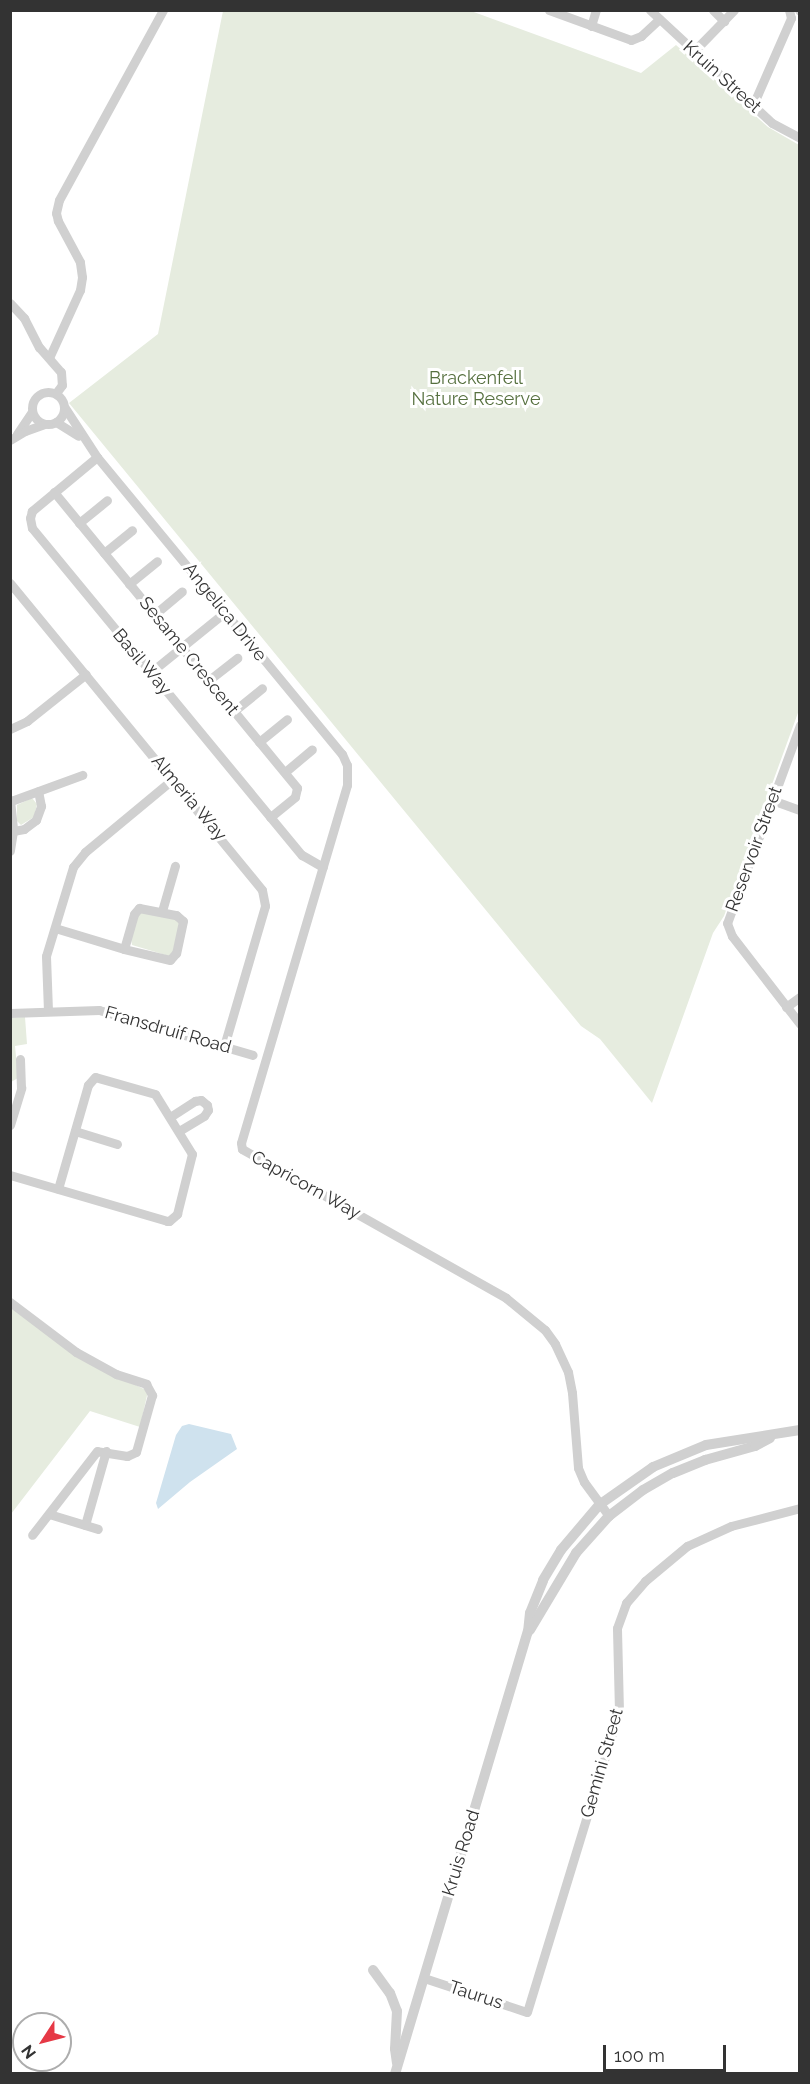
<!DOCTYPE html>
<html>
<head>
<meta charset="utf-8">
<style>
	body { margin:0 }
	#map { position:relative; width:810px; height:2084px; overflow:hidden; background:#fff; font-family:Raleway,sans-serif }
	div>[style] { position:absolute }
	[style*='--x'] { left:calc(var(--x)*1px); top:calc(var(--y)*1px); width:calc(var(--w)*1px); rotate:calc(var(--a)*1deg) }
	.green>* { inset:0; background:#e6ecdf }
	.water>* { inset:0; background:#cfe2ee }
	.minor>* { height:9px; margin:-4.5px; padding:0 4.5px; transform-origin:4.5px; border-radius:4.5px; background:#d0d0d0 }
	.minor>.ring { margin:-4.5px; padding:0; box-sizing:content-box; background:none; border:9px solid #d0d0d0; border-radius:50% }
	.tertiary>* { height:10px; margin:-5px; padding:0 5px; transform-origin:5px; border-radius:5px; background:#d0d0d0 }
	span { translate:-50% -50%; white-space:nowrap; text-align:center; line-height:1.15; -webkit-text-stroke:6px #fff; paint-order:stroke }
	.street-label { font-size:18px; color:#333 }
	.park-label { font-size:18px; color:#56703f }
	.frame { position:absolute; inset:0; border:12px solid #333; pointer-events:none }
	.north { position:absolute; left:12px; top:2012px; width:60px; height:60px; box-sizing:border-box; background:#fff; border:2px solid #adadad; border-radius:50%; rotate:234deg; font-size:16px; font-weight:700; line-height:24px; text-align:center; color:#333 }
	.north::after { content:''; display:block; margin:auto; width:21px; height:27px; background:#e63946; clip-path:polygon(50% 0,100% 100%,50% 72%,0 100%) }
	.scale { position:absolute; left:603px; top:2045px; width:123px; height:27px; box-sizing:border-box; border:3px solid #333; border-top:0; padding-left:8px; font-size:18px; line-height:21px; white-space:nowrap; color:#333; -webkit-text-stroke:4px #fff; paint-order:stroke }
</style>
</head>
<body>
<div id="map">
	<div class="green">
		<div style="clip-path:polygon(223px 11px,471px 11px,641px 73px,676px 45px,768px 127px,799px 145px,799px 710px,724px 916px,713px 933px,652px 1103px,600px 1039px,581px 1026px,69px 403px,158px 334px)"></div>
		<div style="clip-path:polygon(32px 798px,37px 804px,34px 817px,21px 825px,17px 821px,17px 805px)"></div>
		<div style="clip-path:polygon(139px 912px,174px 918px,179px 923px,174px 951px,169px 956px,132px 945px,131px 939px)"></div>
		<div style="clip-path:polygon(25px 1017px,27px 1044px,15px 1046px,18px 1078px,11px 1082px,11px 1018px)"></div>
		<div style="clip-path:polygon(10px 1306px,74px 1355px,148px 1391px,140px 1427px,90px 1411px,11px 1514px)"></div>
	</div>
	<div class="water">
		<div style="clip-path:polygon(189px 1424px,231px 1434px,237px 1449px,190px 1482px,158px 1509px,156px 1503px,176px 1435px,182px 1426px)"></div>
	</div>
	<div class="minor">
		<div style="--x:549;--y:10;--w:87;--a:20.1"></div>
		<div style="--x:631;--y:40;--w:11;--a:-22"></div>
		<div style="--x:641;--y:36;--w:25;--a:-43"></div>
		<div style="--x:650;--y:10;--w:166;--a:42.8"></div>
		<div style="--x:772;--y:123;--w:32;--a:28"></div>
		<div style="--x:713;--y:10;--w:16;--a:45"></div>
		<div style="--x:799;--y:10;--w:1;--a:45"></div>
		<div style="--x:591;--y:26;--w:17;--a:-73"></div>
		<div style="--x:694;--y:51;--w:57;--a:-45.7"></div>
		<div style="--x:753;--y:105;--w:95;--a:-66.4"></div>
		<div style="--x:791;--y:18;--w:8;--a:-104"></div>
		<div style="--x:10;--y:303;--w:21;--a:47"></div>
		<div style="--x:24;--y:318;--w:33;--a:63"></div>
		<div style="--x:39;--y:347;--w:33;--a:49"></div>
		<div style="--x:61;--y:372;--w:13;--a:86"></div>
		<div style="--x:62;--y:385;--w:10;--a:127"></div>
		<div style="--x:49;--y:358;--w:75;--a:-65.5"></div>
		<div style="--x:80;--y:290;--w:13;--a:-81"></div>
		<div style="--x:82;--y:277;--w:15;--a:-98"></div>
		<div style="--x:80;--y:262;--w:47;--a:-118.2"></div>
		<div style="--x:58;--y:221;--w:8;--a:-104"></div>
		<div style="--x:56;--y:213;--w:13;--a:-77"></div>
		<div style="--x:59;--y:200;--w:217;--a:-61.3"></div>
		<div class="ring" style="left:32px;top:392px;width:23px;height:23px"></div>
		<div style="--x:65;--y:408;--w:59;--a:56.9"></div>
		<div style="--x:97;--y:457;--w:385;--a:50.5"></div>
		<div style="--x:342;--y:754;--w:12;--a:66"></div>
		<div style="--x:347;--y:765;--w:20;--a:90"></div>
		<div style="--x:347;--y:785;--w:373;--a:106.5"></div>
		<div style="--x:241;--y:1143;--w:6;--a:81"></div>
		<div style="--x:242;--y:1149;--w:303;--a:29.4"></div>
		<div style="--x:506;--y:1298;--w:50;--a:39.4"></div>
		<div style="--x:545;--y:1330;--w:17;--a:54"></div>
		<div style="--x:555;--y:1344;--w:31;--a:65"></div>
		<div style="--x:568;--y:1372;--w:21;--a:79"></div>
		<div style="--x:572;--y:1393;--w:75;--a:85.4"></div>
		<div style="--x:578;--y:1468;--w:15;--a:67"></div>
		<div style="--x:584;--y:1482;--w:42;--a:53.7"></div>
		<div style="--x:56;--y:422;--w:26;--a:32"></div>
		<div style="--x:17;--y:434;--w:27;--a:-56"></div>
		<div style="--x:10;--y:440;--w:17;--a:-31"></div>
		<div style="--x:25;--y:431;--w:20;--a:-20"></div>
		<div style="--x:97;--y:457;--w:85;--a:140.3"></div>
		<div style="--x:32;--y:511;--w:7;--a:106"></div>
		<div style="--x:30;--y:518;--w:10;--a:79"></div>
		<div style="--x:32;--y:528;--w:424;--a:50.5"></div>
		<div style="--x:302;--y:855;--w:24;--a:30"></div>
		<div style="--x:54;--y:492;--w:383;--a:50.6"></div>
		<div style="--x:297;--y:788;--w:9;--a:103"></div>
		<div style="--x:295;--y:797;--w:32;--a:141"></div>
		<div style="--x:79;--y:523;--w:36;--a:-39"></div>
		<div style="--x:104;--y:553;--w:36;--a:-39"></div>
		<div style="--x:10;--y:583;--w:397;--a:50.6"></div>
		<div style="--x:262;--y:890;--w:16;--a:79"></div>
		<div style="--x:265;--y:906;--w:146;--a:106.3"></div>
		<div style="--x:129;--y:584;--w:36;--a:-39"></div>
		<div style="--x:155;--y:614;--w:35;--a:-40"></div>
		<div style="--x:151;--y:672;--w:95;--a:-39"></div>
		<div style="--x:209;--y:680;--w:36;--a:-38"></div>
		<div style="--x:234;--y:711;--w:36;--a:-39"></div>
		<div style="--x:800;--y:725;--w:211;--a:110.2"></div>
		<div style="--x:727;--y:923;--w:14;--a:69"></div>
		<div style="--x:732;--y:936;--w:111;--a:52.3"></div>
		<div style="--x:10;--y:729;--w:19;--a:-25"></div>
		<div style="--x:27;--y:721;--w:75;--a:-38.5"></div>
		<div style="--x:259;--y:742;--w:36;--a:-39"></div>
		<div style="--x:285;--y:772;--w:35;--a:-40"></div>
		<div style="--x:10;--y:800;--w:31;--a:84"></div>
		<div style="--x:13;--y:831;--w:20;--a:99"></div>
		<div style="--x:772;--y:800;--w:30;--a:20"></div>
		<div style="--x:11;--y:801;--w:76;--a:-20.1"></div>
		<div style="--x:13;--y:831;--w:11;--a:-10"></div>
		<div style="--x:24;--y:829;--w:15;--a:-37"></div>
		<div style="--x:36;--y:820;--w:15;--a:-70"></div>
		<div style="--x:41;--y:806;--w:15;--a:-101"></div>
		<div style="--x:162;--y:911;--w:47;--a:-73.9"></div>
		<div style="--x:55;--y:928;--w:72;--a:16.9"></div>
		<div style="--x:124;--y:949;--w:36;--a:-74"></div>
		<div style="--x:134;--y:914;--w:8;--a:-50"></div>
		<div style="--x:139;--y:908;--w:38;--a:11"></div>
		<div style="--x:176;--y:915;--w:9;--a:41"></div>
		<div style="--x:183;--y:921;--w:33;--a:102"></div>
		<div style="--x:176;--y:953;--w:9;--a:131"></div>
		<div style="--x:170;--y:960;--w:47;--a:-166.6"></div>
		<div style="--x:786;--y:1007;--w:17;--a:-36"></div>
		<div style="--x:48;--y:1011;--w:55;--a:-92.1"></div>
		<div style="--x:46;--y:956;--w:93;--a:-73.1"></div>
		<div style="--x:73;--y:867;--w:19;--a:-51"></div>
		<div style="--x:85;--y:852;--w:114;--a:-39.7"></div>
		<div style="--x:10;--y:1013;--w:89;--a:-1.9"></div>
		<div style="--x:99;--y:1010;--w:160;--a:16.3"></div>
		<div style="--x:170;--y:1117;--w:30;--a:-33"></div>
		<div style="--x:195;--y:1101;--w:6;--a:-9"></div>
		<div style="--x:201;--y:1100;--w:8;--a:40"></div>
		<div style="--x:207;--y:1105;--w:5;--a:79"></div>
		<div style="--x:208;--y:1110;--w:7;--a:124"></div>
		<div style="--x:204;--y:1116;--w:29;--a:149"></div>
		<div style="--x:10;--y:1125;--w:39;--a:-73"></div>
		<div style="--x:21;--y:1088;--w:29;--a:-92"></div>
		<div style="--x:75;--y:1131;--w:44;--a:17.2"></div>
		<div style="--x:10;--y:1175;--w:164;--a:16.3"></div>
		<div style="--x:167;--y:1221;--w:2;--a:0"></div>
		<div style="--x:169;--y:1221;--w:11;--a:-41"></div>
		<div style="--x:177;--y:1214;--w:62;--a:-76"></div>
		<div style="--x:192;--y:1154;--w:70;--a:-121.7"></div>
		<div style="--x:155;--y:1094;--w:62;--a:-164.2"></div>
		<div style="--x:95;--y:1077;--w:11;--a:131"></div>
		<div style="--x:88;--y:1085;--w:108;--a:106.1"></div>
		<div style="--x:10;--y:1302;--w:83;--a:37.1"></div>
		<div style="--x:76;--y:1352;--w:46;--a:28.8"></div>
		<div style="--x:116;--y:1374;--w:32;--a:18"></div>
		<div style="--x:146;--y:1384;--w:13;--a:61"></div>
		<div style="--x:152;--y:1395;--w:59;--a:105.7"></div>
		<div style="--x:136;--y:1452;--w:10;--a:156"></div>
		<div style="--x:127;--y:1456;--w:30;--a:-171"></div>
		<div style="--x:97;--y:1451;--w:106;--a:127.7"></div>
		<div style="--x:49;--y:1514;--w:51;--a:17"></div>
		<div style="--x:85;--y:1525;--w:77;--a:-74.2"></div>
		<div style="--x:424;--y:1978;--w:108;--a:18.3"></div>
		<div style="--x:527;--y:2012;--w:315;--a:-73"></div>
		<div style="--x:619;--y:1711;--w:83;--a:-91.4"></div>
		<div style="--x:617;--y:1628;--w:27;--a:-70"></div>
		<div style="--x:626;--y:1603;--w:29;--a:-49"></div>
		<div style="--x:645;--y:1581;--w:55;--a:-39.8"></div>
		<div style="--x:687;--y:1546;--w:48;--a:-24.4"></div>
		<div style="--x:731;--y:1526;--w:71;--a:-14.6"></div>
	</div>
	<div class="tertiary">
		<div style="--x:530;--y:1630;--w:90;--a:-59.1"></div>
		<div style="--x:576;--y:1553;--w:50;--a:-48.3"></div>
		<div style="--x:609;--y:1516;--w:43;--a:-37.4"></div>
		<div style="--x:643;--y:1490;--w:34;--a:-30"></div>
		<div style="--x:673;--y:1473;--w:35;--a:-22"></div>
		<div style="--x:705;--y:1460;--w:52;--a:-15.6"></div>
		<div style="--x:755;--y:1446;--w:17;--a:-28"></div>
		<div style="--x:373;--y:1970;--w:29;--a:54"></div>
		<div style="--x:390;--y:1993;--w:19;--a:69"></div>
		<div style="--x:397;--y:2011;--w:38;--a:93"></div>
		<div style="--x:395;--y:2049;--w:14;--a:82"></div>
		<div style="--x:395;--y:2074;--w:462;--a:-73.3"></div>
		<div style="--x:528;--y:1632;--w:19;--a:-84"></div>
		<div style="--x:530;--y:1613;--w:35;--a:-68"></div>
		<div style="--x:543;--y:1580;--w:35;--a:-59"></div>
		<div style="--x:561;--y:1550;--w:59;--a:-49.8"></div>
		<div style="--x:599;--y:1505;--w:66;--a:-35.1"></div>
		<div style="--x:653;--y:1467;--w:57;--a:-22.5"></div>
		<div style="--x:706;--y:1445;--w:95;--a:-9.1"></div>
	</div>
	<div class="street-label">
		<span style="left:722px;top:77px;rotate:42deg">Kruin Street</span>
		<span style="left:225px;top:612px;rotate:51deg">Angelica Drive</span>
		<span style="left:189px;top:656px;rotate:51deg">Sesame Crescent</span>
		<span style="left:142px;top:662px;rotate:50deg">Basil Way</span>
		<span style="left:189px;top:798px;rotate:50deg">Almeria Way</span>
		<span style="left:754px;top:849px;rotate:-70deg">Reservoir Street</span>
		<span style="left:168px;top:1030px;rotate:16deg">Fransdruif Road</span>
		<span style="left:306px;top:1185px;rotate:29deg">Capricorn Way</span>
		<span style="left:602px;top:1763px;rotate:-74deg">Gemini Street</span>
		<span style="left:461px;top:1853px;rotate:-73deg">Kruis Road</span>
		<span style="left:476px;top:1995px;rotate:18deg">Taurus</span>
	</div>
	<div class="park-label">
		<span style="left:476px;top:389px">Brackenfell<br>Nature Reserve</span>
	</div>
	<div class="frame"></div>
	<div class="north">N</div>
	<div class="scale">100 m</div>
</div>
</body>
</html>
